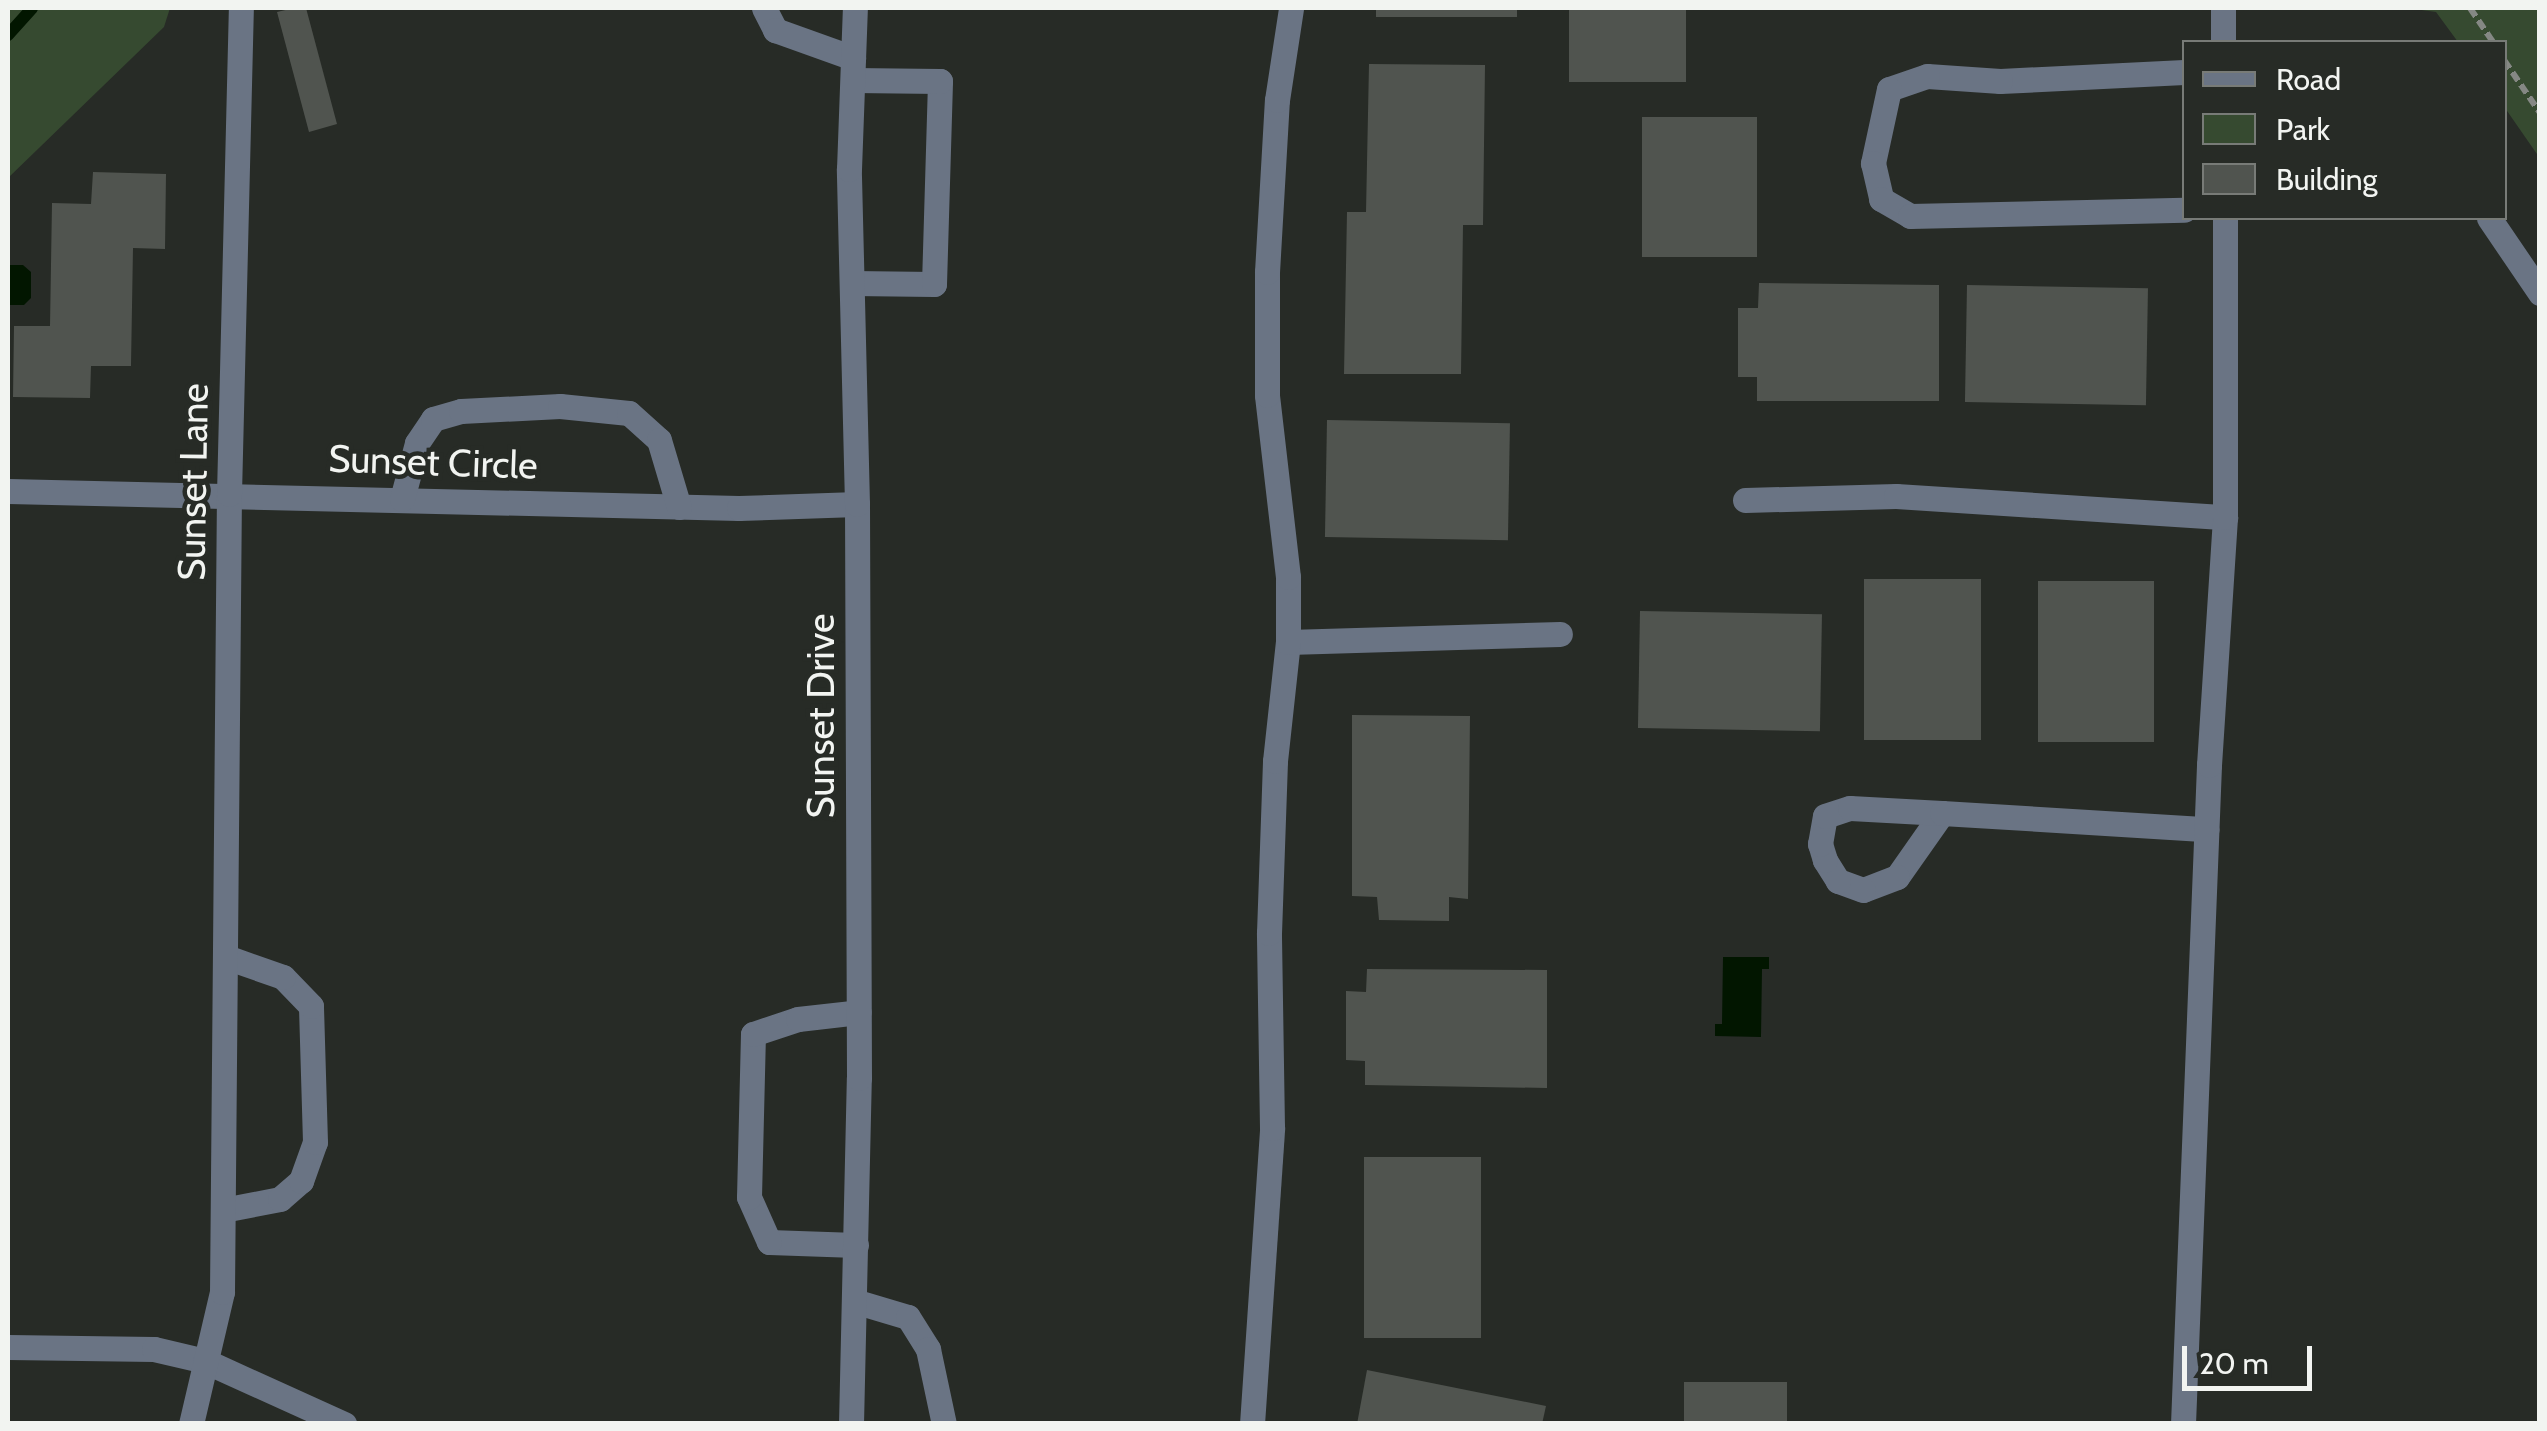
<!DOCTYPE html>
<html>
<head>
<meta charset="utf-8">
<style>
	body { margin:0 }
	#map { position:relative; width:2547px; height:1431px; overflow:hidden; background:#272b26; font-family:Cabin,sans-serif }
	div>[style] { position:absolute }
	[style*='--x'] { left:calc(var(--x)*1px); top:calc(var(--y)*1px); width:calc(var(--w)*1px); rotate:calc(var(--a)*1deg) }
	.green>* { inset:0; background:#364a30 }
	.water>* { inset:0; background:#021600 }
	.stream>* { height:12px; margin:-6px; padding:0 6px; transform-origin:6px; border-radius:6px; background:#021600 }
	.building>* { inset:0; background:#50544f; transform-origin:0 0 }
	.path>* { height:6px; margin-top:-3px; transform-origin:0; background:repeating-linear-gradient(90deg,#858884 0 10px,transparent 0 15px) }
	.minor>* { height:25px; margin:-12.5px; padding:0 12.5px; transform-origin:12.5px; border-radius:12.5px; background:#6a7484 }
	span { translate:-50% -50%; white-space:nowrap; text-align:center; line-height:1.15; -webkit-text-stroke:9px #272b26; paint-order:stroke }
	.street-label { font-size:38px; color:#f2f4f1 }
	.frame { position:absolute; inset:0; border:10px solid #f2f4f1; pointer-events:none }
	.legend { position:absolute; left:2182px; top:40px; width:325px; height:180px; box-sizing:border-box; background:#272b26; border:2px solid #787b77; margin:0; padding:12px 18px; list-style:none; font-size:30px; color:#f2f4f1 }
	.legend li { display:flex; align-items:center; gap:20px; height:50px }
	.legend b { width:50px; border:2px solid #787b77 }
	.scale { position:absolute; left:2182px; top:1346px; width:130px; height:45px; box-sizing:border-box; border:5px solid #f2f4f1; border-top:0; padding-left:12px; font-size:30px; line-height:35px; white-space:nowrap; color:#f2f4f1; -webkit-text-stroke:8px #272b26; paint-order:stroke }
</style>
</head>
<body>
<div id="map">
	<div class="green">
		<div style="clip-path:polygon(8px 8px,170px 8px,164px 27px,8px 178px)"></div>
		<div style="clip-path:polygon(2407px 8px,2539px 8px,2539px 157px,2505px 108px,2504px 42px,2458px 42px,2436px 12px)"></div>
	</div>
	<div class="water">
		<div style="clip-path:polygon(8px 265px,23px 265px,31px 272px,31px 298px,24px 305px,8px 305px)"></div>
		<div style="clip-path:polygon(1723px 957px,1769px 957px,1769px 969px,1762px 969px,1761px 1037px,1715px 1036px,1715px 1024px,1722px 1024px)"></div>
	</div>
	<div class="stream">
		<div style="--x:8;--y:35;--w:36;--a:-48"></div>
	</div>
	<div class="building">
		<div style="clip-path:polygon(294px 8px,306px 8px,337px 124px,309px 132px,277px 12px)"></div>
		<div style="left:1376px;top:8px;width:141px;height:9px"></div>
		<div style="left:1569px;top:8px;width:117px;height:74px"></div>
		<div style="clip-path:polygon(1369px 64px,1485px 65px,1483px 225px,1463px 225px,1461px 374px,1344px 374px,1347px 212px,1366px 212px)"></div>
		<div style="left:1642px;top:117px;width:115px;height:140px"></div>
		<div style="clip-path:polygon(93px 172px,166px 174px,165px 249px,133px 248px,131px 366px,91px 366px,90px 398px,13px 397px,14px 326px,50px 326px,52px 203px,91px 204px)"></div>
		<div style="clip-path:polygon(1759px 283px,1939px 285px,1939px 401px,1757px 401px,1757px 377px,1738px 377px,1738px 308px,1758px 308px)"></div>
		<div style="left:1967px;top:285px;width:181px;height:117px;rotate:1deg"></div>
		<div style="left:1327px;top:420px;width:183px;height:117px;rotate:1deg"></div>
		<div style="left:1864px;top:579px;width:117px;height:161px"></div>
		<div style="left:2038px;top:581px;width:116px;height:161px"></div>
		<div style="left:1640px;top:611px;width:182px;height:117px;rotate:1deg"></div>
		<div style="clip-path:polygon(1352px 715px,1470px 716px,1468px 899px,1449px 897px,1449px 921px,1379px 920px,1377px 897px,1352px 896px)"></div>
		<div style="clip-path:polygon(1367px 969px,1547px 970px,1547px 1088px,1365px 1085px,1365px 1061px,1346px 1060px,1346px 991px,1366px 992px)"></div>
		<div style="left:1364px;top:1157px;width:117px;height:181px"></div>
		<div style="clip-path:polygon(1367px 1370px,1546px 1406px,1542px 1424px,1357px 1424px)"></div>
		<div style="left:1684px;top:1382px;width:103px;height:42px"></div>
	</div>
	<div class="path">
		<div style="--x:2470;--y:8;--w:41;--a:55.9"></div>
		<div style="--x:2504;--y:60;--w:64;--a:55.8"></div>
	</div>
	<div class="minor">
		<div style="--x:764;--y:8;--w:25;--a:63"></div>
		<div style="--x:775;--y:30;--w:83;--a:19.7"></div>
		<div style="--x:2223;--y:8;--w:34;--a:90"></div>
		<div style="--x:2184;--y:72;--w:184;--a:177.2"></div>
		<div style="--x:2000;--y:81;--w:73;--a:-176.1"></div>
		<div style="--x:1927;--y:76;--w:40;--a:161.1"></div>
		<div style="--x:1889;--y:89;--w:76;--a:102.2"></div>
		<div style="--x:1873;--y:163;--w:37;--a:77"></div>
		<div style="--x:1881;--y:199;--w:34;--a:30"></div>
		<div style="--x:1910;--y:216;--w:274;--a:-1.3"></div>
		<div style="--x:2489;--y:218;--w:91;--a:55.8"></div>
		<div style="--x:852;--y:283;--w:82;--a:0.7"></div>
		<div style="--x:934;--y:284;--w:203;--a:-88.3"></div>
		<div style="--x:940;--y:81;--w:87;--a:-179.3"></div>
		<div style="--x:8;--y:491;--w:731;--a:1.33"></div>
		<div style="--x:739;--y:508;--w:118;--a:-1.9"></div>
		<div style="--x:402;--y:499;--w:58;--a:-75"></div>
		<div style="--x:417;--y:443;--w:29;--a:-56"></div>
		<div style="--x:433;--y:419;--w:29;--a:-16"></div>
		<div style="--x:461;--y:411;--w:99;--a:-2.9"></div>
		<div style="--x:560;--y:406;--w:69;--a:5.8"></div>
		<div style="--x:629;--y:413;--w:40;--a:42"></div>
		<div style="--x:659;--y:440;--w:70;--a:73.4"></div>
		<div style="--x:1745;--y:500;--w:151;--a:-1.5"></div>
		<div style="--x:1896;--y:496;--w:330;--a:3.7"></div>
		<div style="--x:1288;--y:642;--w:272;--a:-1.7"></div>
		<div style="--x:1942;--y:813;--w:78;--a:125.1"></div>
		<div style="--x:1897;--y:877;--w:36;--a:159"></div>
		<div style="--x:1863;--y:890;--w:27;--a:-160"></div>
		<div style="--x:1838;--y:881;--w:25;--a:-122"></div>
		<div style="--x:1825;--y:860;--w:17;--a:-107"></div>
		<div style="--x:1820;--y:844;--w:28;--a:-80"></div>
		<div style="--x:1825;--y:816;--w:26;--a:-18"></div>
		<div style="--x:1850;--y:808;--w:92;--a:3.1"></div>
		<div style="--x:1942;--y:813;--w:265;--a:3.5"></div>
		<div style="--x:223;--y:1210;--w:58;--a:-10.9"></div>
		<div style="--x:280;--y:1199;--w:28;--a:-41"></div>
		<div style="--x:301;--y:1181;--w:41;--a:-70.3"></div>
		<div style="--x:315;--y:1142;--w:136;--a:-91.7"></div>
		<div style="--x:311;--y:1006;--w:40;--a:-134"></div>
		<div style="--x:283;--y:977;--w:60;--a:-160.7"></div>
		<div style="--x:856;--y:1245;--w:87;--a:-178"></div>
		<div style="--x:769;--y:1242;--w:49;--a:-114"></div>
		<div style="--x:749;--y:1197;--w:163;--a:-88.6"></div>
		<div style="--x:753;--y:1034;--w:47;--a:-18.4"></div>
		<div style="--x:798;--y:1019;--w:61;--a:-6.5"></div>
		<div style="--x:854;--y:1301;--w:56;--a:16.5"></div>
		<div style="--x:908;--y:1317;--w:38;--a:58"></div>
		<div style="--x:928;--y:1349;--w:77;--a:78"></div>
		<div style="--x:8;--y:1347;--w:146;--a:0.8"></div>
		<div style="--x:154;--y:1349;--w:52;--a:13.2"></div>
		<div style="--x:205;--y:1361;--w:153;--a:24.4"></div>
		<div style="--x:191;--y:1424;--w:136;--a:-76.8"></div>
		<div style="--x:222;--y:1292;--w:798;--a:-89.5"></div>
		<div style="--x:229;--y:494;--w:486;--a:-88.6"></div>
		<div style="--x:851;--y:1424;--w:346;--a:-88.7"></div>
		<div style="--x:859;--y:1078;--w:574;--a:-90.2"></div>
		<div style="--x:857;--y:504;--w:335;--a:-91.4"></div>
		<div style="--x:849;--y:169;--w:161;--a:-87.9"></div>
		<div style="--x:1252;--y:1424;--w:297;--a:-86.1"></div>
		<div style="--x:1272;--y:1128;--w:195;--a:-90.9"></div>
		<div style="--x:1269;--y:933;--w:172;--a:-88"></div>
		<div style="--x:1275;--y:761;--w:120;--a:-83.8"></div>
		<div style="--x:1288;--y:642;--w:65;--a:-90"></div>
		<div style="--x:1288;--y:577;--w:183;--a:-96.6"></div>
		<div style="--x:1267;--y:395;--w:123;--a:-90"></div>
		<div style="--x:1267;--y:272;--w:172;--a:-86.7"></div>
		<div style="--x:1277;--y:100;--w:93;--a:-81.3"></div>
		<div style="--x:2183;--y:1424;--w:660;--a:-87.74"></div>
		<div style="--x:2209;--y:765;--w:249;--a:-86.3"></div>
		<div style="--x:2225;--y:517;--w:299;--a:-90"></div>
	</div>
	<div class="street-label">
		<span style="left:433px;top:462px;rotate:2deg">Sunset Circle</span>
		<span style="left:193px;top:482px;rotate:-89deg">Sunset Lane</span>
		<span style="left:821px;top:716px;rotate:-90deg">Sunset Drive</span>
	</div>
	<div class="frame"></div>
	<ul class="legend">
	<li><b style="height:12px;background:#6a7484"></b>Road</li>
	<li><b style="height:28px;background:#364a30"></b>Park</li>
	<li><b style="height:28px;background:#50544f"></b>Building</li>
	</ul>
	<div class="scale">20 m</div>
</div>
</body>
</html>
